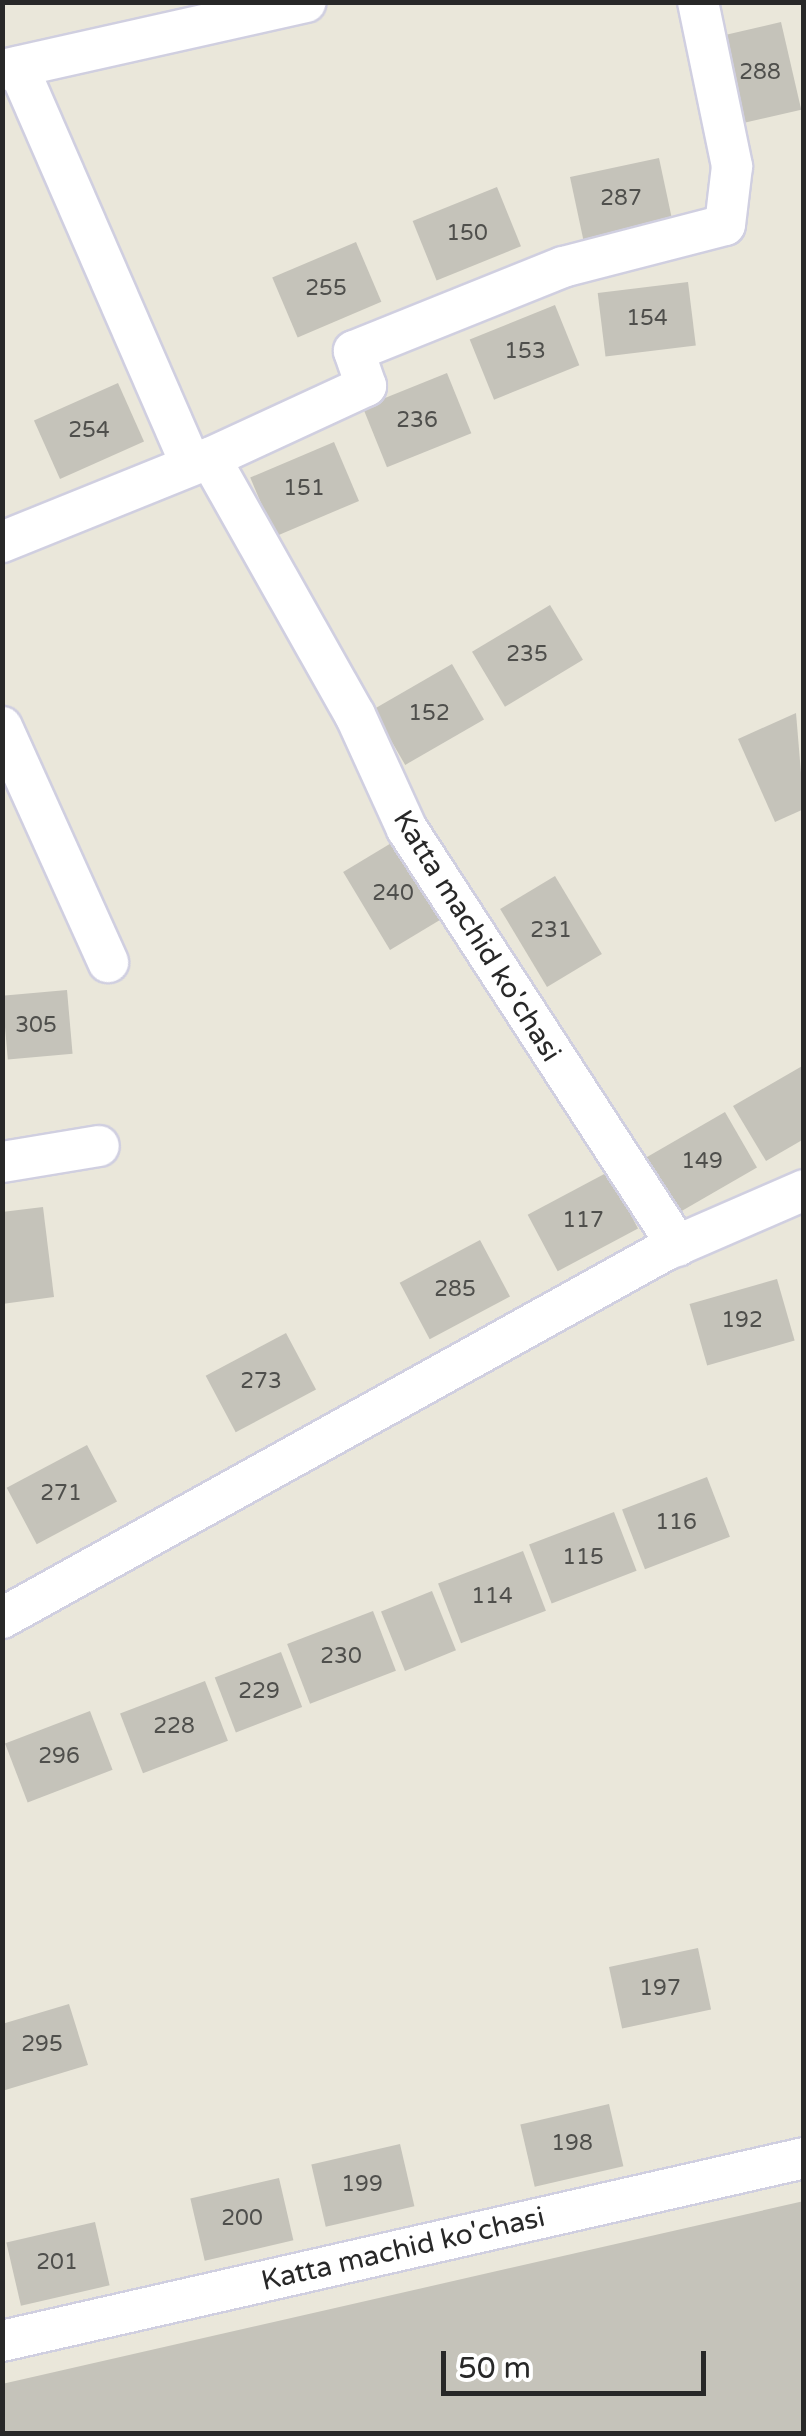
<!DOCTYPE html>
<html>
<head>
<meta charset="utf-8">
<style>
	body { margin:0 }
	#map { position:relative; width:806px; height:2436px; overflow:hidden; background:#eae7da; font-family:"Varela Round",sans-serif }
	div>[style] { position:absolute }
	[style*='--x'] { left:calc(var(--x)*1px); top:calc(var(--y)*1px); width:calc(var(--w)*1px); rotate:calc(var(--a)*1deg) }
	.building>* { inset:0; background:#c5c3ba; transform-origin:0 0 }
	.roads { filter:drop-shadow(2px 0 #d0cfe0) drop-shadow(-2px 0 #d0cfe0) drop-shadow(0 2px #d0cfe0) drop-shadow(0 -2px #d0cfe0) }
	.minor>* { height:40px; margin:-20px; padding:0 20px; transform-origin:20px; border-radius:20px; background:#fff }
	span { translate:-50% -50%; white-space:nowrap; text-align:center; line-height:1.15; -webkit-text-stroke:8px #fff; paint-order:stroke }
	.number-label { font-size:22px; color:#4f4f4c }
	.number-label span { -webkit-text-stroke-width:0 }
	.street-label { font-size:28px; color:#282828 }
	.frame { position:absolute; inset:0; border:5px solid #282828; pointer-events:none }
	.scale { position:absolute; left:441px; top:2351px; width:265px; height:45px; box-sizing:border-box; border:5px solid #282828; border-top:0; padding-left:12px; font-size:30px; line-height:35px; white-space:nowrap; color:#282828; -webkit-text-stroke:8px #fff; paint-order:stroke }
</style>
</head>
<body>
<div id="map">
	<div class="building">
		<div style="left:781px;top:22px;width:90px;height:64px;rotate:77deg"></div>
		<div style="left:659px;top:158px;width:64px;height:91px;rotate:78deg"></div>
		<div style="left:497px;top:187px;width:64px;height:91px;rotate:68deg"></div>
		<div style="left:356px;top:242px;width:65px;height:91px;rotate:67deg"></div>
		<div style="left:688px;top:282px;width:64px;height:91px;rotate:83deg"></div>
		<div style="left:555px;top:305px;width:65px;height:92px;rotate:68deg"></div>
		<div style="left:447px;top:373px;width:65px;height:91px;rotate:68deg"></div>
		<div style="left:118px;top:383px;width:64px;height:92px;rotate:66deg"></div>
		<div style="left:334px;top:442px;width:64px;height:91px;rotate:67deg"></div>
		<div style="left:550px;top:605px;width:64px;height:91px;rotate:59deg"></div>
		<div style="left:452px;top:664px;width:64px;height:91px;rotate:60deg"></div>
		<div style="clip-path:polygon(796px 713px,804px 809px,775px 822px,738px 739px)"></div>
		<div style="left:398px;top:839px;width:91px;height:64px;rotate:59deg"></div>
		<div style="left:555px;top:876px;width:91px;height:64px;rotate:59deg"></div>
		<div style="left:67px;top:990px;width:64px;height:65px;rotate:85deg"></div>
		<div style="clip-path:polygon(804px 1065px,804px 1139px,766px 1161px,733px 1106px)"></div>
		<div style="left:725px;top:1112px;width:64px;height:91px;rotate:60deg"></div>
		<div style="left:608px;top:1172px;width:64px;height:91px;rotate:62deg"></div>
		<div style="clip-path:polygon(43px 1207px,54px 1297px,2px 1304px,2px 1212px)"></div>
		<div style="left:480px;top:1240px;width:64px;height:91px;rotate:62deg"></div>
		<div style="left:777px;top:1279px;width:64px;height:91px;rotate:74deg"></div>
		<div style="left:286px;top:1333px;width:64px;height:91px;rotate:62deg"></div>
		<div style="left:87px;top:1445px;width:64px;height:91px;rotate:62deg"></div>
		<div style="left:707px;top:1477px;width:64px;height:91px;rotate:69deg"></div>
		<div style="left:614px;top:1512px;width:63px;height:91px;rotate:69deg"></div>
		<div style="left:523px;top:1551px;width:64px;height:91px;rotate:69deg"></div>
		<div style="left:432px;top:1591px;width:64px;height:55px;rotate:68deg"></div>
		<div style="left:373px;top:1611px;width:64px;height:92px;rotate:69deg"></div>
		<div style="left:281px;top:1652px;width:59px;height:71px;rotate:69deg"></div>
		<div style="left:205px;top:1681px;width:64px;height:91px;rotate:69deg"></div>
		<div style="left:90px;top:1711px;width:63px;height:91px;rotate:69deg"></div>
		<div style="left:698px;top:1948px;width:63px;height:91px;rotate:78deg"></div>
		<div style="clip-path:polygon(69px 2004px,88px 2065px,2px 2091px,2px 2024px)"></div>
		<div style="left:609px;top:2104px;width:64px;height:91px;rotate:77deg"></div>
		<div style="left:400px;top:2144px;width:64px;height:91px;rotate:77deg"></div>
		<div style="left:279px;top:2178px;width:64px;height:91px;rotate:77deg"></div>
		<div style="clip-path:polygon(804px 2201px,804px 2434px,2px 2434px,2px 2384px)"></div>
		<div style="left:95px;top:2222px;width:65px;height:91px;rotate:77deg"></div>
	</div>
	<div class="roads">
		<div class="minor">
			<div style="--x:18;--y:67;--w:434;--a:66.5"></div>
			<div style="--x:2;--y:70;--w:311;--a:-12.6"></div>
			<div style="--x:210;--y:458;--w:172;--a:-24.8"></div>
			<div style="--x:366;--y:386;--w:37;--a:-109"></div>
			<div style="--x:354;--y:351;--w:225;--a:-21.9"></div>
			<div style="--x:563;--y:267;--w:167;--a:-14.5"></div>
			<div style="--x:725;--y:225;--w:59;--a:-83.2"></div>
			<div style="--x:732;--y:166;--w:167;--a:-101.7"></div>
			<div style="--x:2;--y:542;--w:224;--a:-22"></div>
			<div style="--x:210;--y:458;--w:295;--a:60.6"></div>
			<div style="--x:355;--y:715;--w:125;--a:65.5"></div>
			<div style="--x:407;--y:829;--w:497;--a:57"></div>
			<div style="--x:2;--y:727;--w:258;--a:65.7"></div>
			<div style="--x:2;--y:1162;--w:98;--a:-9.4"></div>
			<div style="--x:2;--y:1618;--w:757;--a:-29"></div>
			<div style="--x:664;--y:1251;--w:153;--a:-23.5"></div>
			<div style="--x:2;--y:2341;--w:823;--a:-12.85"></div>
		</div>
	</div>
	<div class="number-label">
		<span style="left:760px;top:73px">288</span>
		<span style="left:621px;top:199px">287</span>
		<span style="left:467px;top:234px">150</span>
		<span style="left:326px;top:289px">255</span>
		<span style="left:647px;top:319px">154</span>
		<span style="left:525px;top:352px">153</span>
		<span style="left:417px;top:421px">236</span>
		<span style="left:89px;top:431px">254</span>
		<span style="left:304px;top:489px">151</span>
		<span style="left:527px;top:655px">235</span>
		<span style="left:429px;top:714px">152</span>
		<span style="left:393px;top:894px">240</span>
		<span style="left:551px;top:931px">231</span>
		<span style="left:36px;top:1026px">305</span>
		<span style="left:702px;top:1162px">149</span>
		<span style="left:583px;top:1221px">117</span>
		<span style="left:455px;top:1290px">285</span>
		<span style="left:742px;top:1321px">192</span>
		<span style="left:261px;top:1382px">273</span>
		<span style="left:61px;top:1494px">271</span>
		<span style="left:676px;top:1523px">116</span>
		<span style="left:583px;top:1558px">115</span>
		<span style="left:492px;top:1597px">114</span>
		<span style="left:341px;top:1657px">230</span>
		<span style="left:259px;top:1692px">229</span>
		<span style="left:174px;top:1727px">228</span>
		<span style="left:59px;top:1757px">296</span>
		<span style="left:660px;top:1989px">197</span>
		<span style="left:42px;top:2045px">295</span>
		<span style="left:572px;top:2144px">198</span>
		<span style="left:362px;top:2185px">199</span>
		<span style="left:242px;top:2219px">200</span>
		<span style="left:57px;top:2263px">201</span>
	</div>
	<div class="street-label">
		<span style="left:477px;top:936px;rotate:58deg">Katta machid ko'chasi</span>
		<span style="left:403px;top:2249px;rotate:-13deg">Katta machid ko'chasi</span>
	</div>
	<div class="frame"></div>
	<div class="scale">50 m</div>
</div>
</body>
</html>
